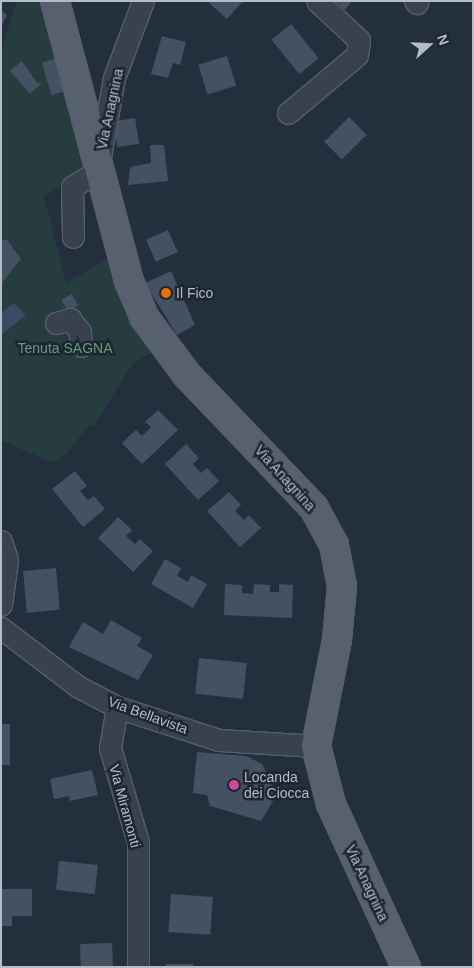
<!DOCTYPE html>
<html>
<head>
<meta charset="utf-8">
<style>
	body { margin:0 }
	#map { position:relative; width:474px; height:968px; overflow:hidden; background:#242f3e; font-family:Arial,sans-serif }
	div>[style] { position:absolute }
	[style*='--x'] { left:calc(var(--x)*1px); top:calc(var(--y)*1px); width:calc(var(--w)*1px); rotate:calc(var(--a)*1deg) }
	.green>* { inset:0; background:#263c3f }
	.water>* { inset:0; background:#394c67 }
	.building>* { inset:0; background:#455162; transform-origin:0 0 }
	.roads { filter:drop-shadow(1px 0 #565f6c) drop-shadow(-1px 0 #565f6c) drop-shadow(0 1px #565f6c) drop-shadow(0 -1px #565f6c) }
	.minor>* { height:21px; margin:-10.5px; padding:0 10.5px; transform-origin:10.5px; border-radius:10.5px; background:#38414e }
	.major>* { height:28px; margin:-14px; padding:0 14px; transform-origin:14px; border-radius:14px; background:#56606e }
	.dots>* { width:14px; height:14px; translate:-50% -50%; box-sizing:border-box; border:2px solid #1d2633; border-radius:50% }
	span { translate:-50% -50%; white-space:nowrap; text-align:center; line-height:1.15; -webkit-text-stroke:5px #1d2633; paint-order:stroke }
	.street-label { font-size:14px; color:#b4bcc9 }
	.poi-label { font-size:14px; color:#b4bcc9 }
	.left { translate:0 -50%; text-align:left }
	.park-label { font-size:14px; color:#6b9a76 }
	.frame { position:absolute; inset:0; border:2px solid #b4bcc9; pointer-events:none }
	.north { position:absolute; left:404px; top:20px; width:50px; height:50px; -webkit-text-stroke:4px #1d2633; paint-order:stroke; rotate:70deg; font-size:14px; font-weight:700; line-height:20px; text-align:center; color:#b4bcc9 }
	.north::after { content:''; display:block; margin:auto; width:18px; height:22px; background:#b4bcc9; clip-path:polygon(50% 0,100% 100%,50% 72%,0 100%) }
</style>
</head>
<body>
<div id="map">
	<div class="green">
		<div style="clip-path:polygon(17px 1px,45px 1px,92px 160px,73px 180px,44px 196px,66px 283px,111px 257px,155px 351px,133px 363px,93px 427px,89px 425px,67px 453px,53px 463px,1px 440px,1px 51px)"></div>
	</div>
	<div class="water">
		<div style="clip-path:polygon(14px 303px,26px 315px,1px 335px,1px 313px)"></div>
	</div>
	<div class="building">
		<div style="clip-path:polygon(207px 1px,243px 1px,227px 19px)"></div>
		<div style="clip-path:polygon(335px 1px,352px 1px,345px 10px)"></div>
		<div style="clip-path:polygon(1px 10px,7px 15px,1px 27px)"></div>
		<div style="left:291px;top:24px;width:44px;height:25px;rotate:51deg"></div>
		<div style="clip-path:polygon(162px 36px,186px 42px,180px 65px,173px 63px,168px 78px,151px 74px)"></div>
		<div style="left:227px;top:56px;width:31px;height:30px;rotate:73deg"></div>
		<div style="left:57px;top:58px;width:34px;height:16px;rotate:73deg"></div>
		<div style="clip-path:polygon(22px 61px,37px 83px,42px 83px,30px 94px,10px 71px)"></div>
		<div style="left:349px;top:117px;width:25px;height:35px;rotate:45deg"></div>
		<div style="left:135px;top:118px;width:26px;height:22px;rotate:81deg"></div>
		<div style="clip-path:polygon(150px 145px,164px 145px,168px 181px,128px 185px,130px 167px,151px 163px)"></div>
		<div style="left:168px;top:230px;width:24px;height:24px;rotate:66deg"></div>
		<div style="clip-path:polygon(1px 240px,7px 240px,21px 259px,1px 284px)"></div>
		<div style="clip-path:polygon(171px 271px,195px 325px,177px 335px,145px 283px)"></div>
		<div style="clip-path:polygon(72px 294px,78px 305px,69px 312px,61px 300px)"></div>
		<div style="clip-path:polygon(158px 410px,178px 430px,142px 464px,122px 443px,136px 430px,142px 436px,151px 427px,145px 422px)"></div>
		<div style="clip-path:polygon(186px 444px,199px 458px,193px 464px,201px 473px,207px 468px,219px 481px,198px 500px,165px 464px)"></div>
		<div style="clip-path:polygon(75px 471px,87px 486px,80px 491px,88px 500px,94px 496px,105px 509px,83px 527px,52px 489px)"></div>
		<div style="clip-path:polygon(229px 492px,241px 505px,235px 511px,244px 520px,249px 515px,261px 528px,240px 547px,207px 511px)"></div>
		<div style="clip-path:polygon(118px 517px,132px 530px,126px 536px,135px 544px,140px 539px,153px 551px,133px 572px,98px 538px)"></div>
		<div style="clip-path:polygon(165px 559px,181px 568px,177px 576px,188px 582px,191px 575px,207px 584px,193px 608px,151px 584px)"></div>
		<div style="left:56px;top:568px;width:42px;height:33px;rotate:85deg"></div>
		<div style="clip-path:polygon(225px 584px,242px 585px,242px 593px,253px 594px,254px 584px,270px 585px,270px 592px,279px 592px,279px 584px,293px 585px,292px 618px,224px 615px)"></div>
		<div style="clip-path:polygon(111px 620px,142px 638px,137px 646px,153px 655px,138px 680px,69px 647px,83px 622px,103px 634px)"></div>
		<div style="left:199px;top:658px;width:48px;height:36px;rotate:6deg"></div>
		<div style="left:1px;top:724px;width:9px;height:41px"></div>
		<div style="clip-path:polygon(197px 752px,246px 756px,262px 764px,277px 794px,261px 821px,210px 806px,207px 795px,193px 793px)"></div>
		<div style="clip-path:polygon(92px 770px,98px 795px,70px 801px,69px 796px,54px 799px,50px 779px)"></div>
		<div style="left:59px;top:861px;width:39px;height:29px;rotate:6deg"></div>
		<div style="clip-path:polygon(1px 889px,32px 889px,32px 916px,12px 916px,12px 926px,1px 926px)"></div>
		<div style="left:171px;top:894px;width:42px;height:38px;rotate:4deg"></div>
		<div style="left:112px;top:943px;width:24px;height:32px;rotate:88deg"></div>
		<div style="left:166px;top:964px;width:27px;height:3px"></div>
	</div>
	<div class="roads">
		<div class="minor">
			<div style="--x:415;--y:1;--w:3;--a:45"></div>
			<div style="--x:288;--y:113;--w:90;--a:-40"></div>
			<div style="--x:357;--y:55;--w:15;--a:-82"></div>
			<div style="--x:359;--y:40;--w:57;--a:-137.1"></div>
			<div style="--x:73;--y:237;--w:50;--a:-91.1"></div>
			<div style="--x:72;--y:187;--w:26;--a:-32"></div>
			<div style="--x:94;--y:173;--w:12;--a:-66"></div>
			<div style="--x:99;--y:162;--w:85;--a:-79.9"></div>
			<div style="--x:114;--y:78;--w:82;--a:-69.4"></div>
			<div style="--x:56;--y:323;--w:15;--a:-16"></div>
			<div style="--x:70;--y:319;--w:16;--a:52"></div>
			<div style="--x:80;--y:332;--w:14;--a:86"></div>
			<div style="--x:1;--y:541;--w:20;--a:72"></div>
			<div style="--x:7;--y:560;--w:45;--a:97.6"></div>
			<div style="--x:1;--y:628;--w:96;--a:37.3"></div>
			<div style="--x:77;--y:686;--w:45;--a:27.7"></div>
			<div style="--x:117;--y:707;--w:107;--a:17.9"></div>
			<div style="--x:219;--y:740;--w:97;--a:3.5"></div>
			<div style="--x:117;--y:707;--w:42;--a:99.7"></div>
			<div style="--x:110;--y:748;--w:98;--a:73.4"></div>
			<div style="--x:138;--y:842;--w:125;--a:90"></div>
		</div>
		<div class="major">
			<div style="--x:55;--y:1;--w:290;--a:75.2"></div>
			<div style="--x:129;--y:281;--w:39;--a:67"></div>
			<div style="--x:144;--y:317;--w:72;--a:53.4"></div>
			<div style="--x:187;--y:375;--w:184;--a:46.3"></div>
			<div style="--x:314;--y:508;--w:42;--a:61.6"></div>
			<div style="--x:334;--y:545;--w:42;--a:79"></div>
			<div style="--x:342;--y:586;--w:54;--a:95.3"></div>
			<div style="--x:337;--y:640;--w:108;--a:101.2"></div>
			<div style="--x:316;--y:746;--w:60;--a:75.5"></div>
			<div style="--x:331;--y:804;--w:179;--a:65.3"></div>
		</div>
	</div>
	<div class="dots">
		<div style="left:166px;top:293px;background:#e8710a"></div>
		<div style="left:234px;top:785px;background:#d1479c"></div>
	</div>
	<div class="street-label">
		<span style="left:110px;top:109px;rotate:-78deg">Via Anagnina</span>
		<span style="left:285px;top:478px;rotate:48deg">Via Anagnina</span>
		<span style="left:148px;top:715px;rotate:20deg">Via Bellavista</span>
		<span style="left:125px;top:806px;rotate:75deg">Via Miramonti</span>
		<span style="left:367px;top:883px;rotate:65deg">Via Anagnina</span>
	</div>
	<div class="poi-label">
		<span class="left" style="left:176px;top:293px">Il Fico</span>
		<span class="left" style="left:244px;top:785px">Locanda<br>dei Ciocca</span>
	</div>
	<div class="park-label">
		<span style="left:65px;top:348px">Tenuta SAGNA</span>
	</div>
	<div class="frame"></div>
	<div class="north">N</div>
</div>
</body>
</html>
